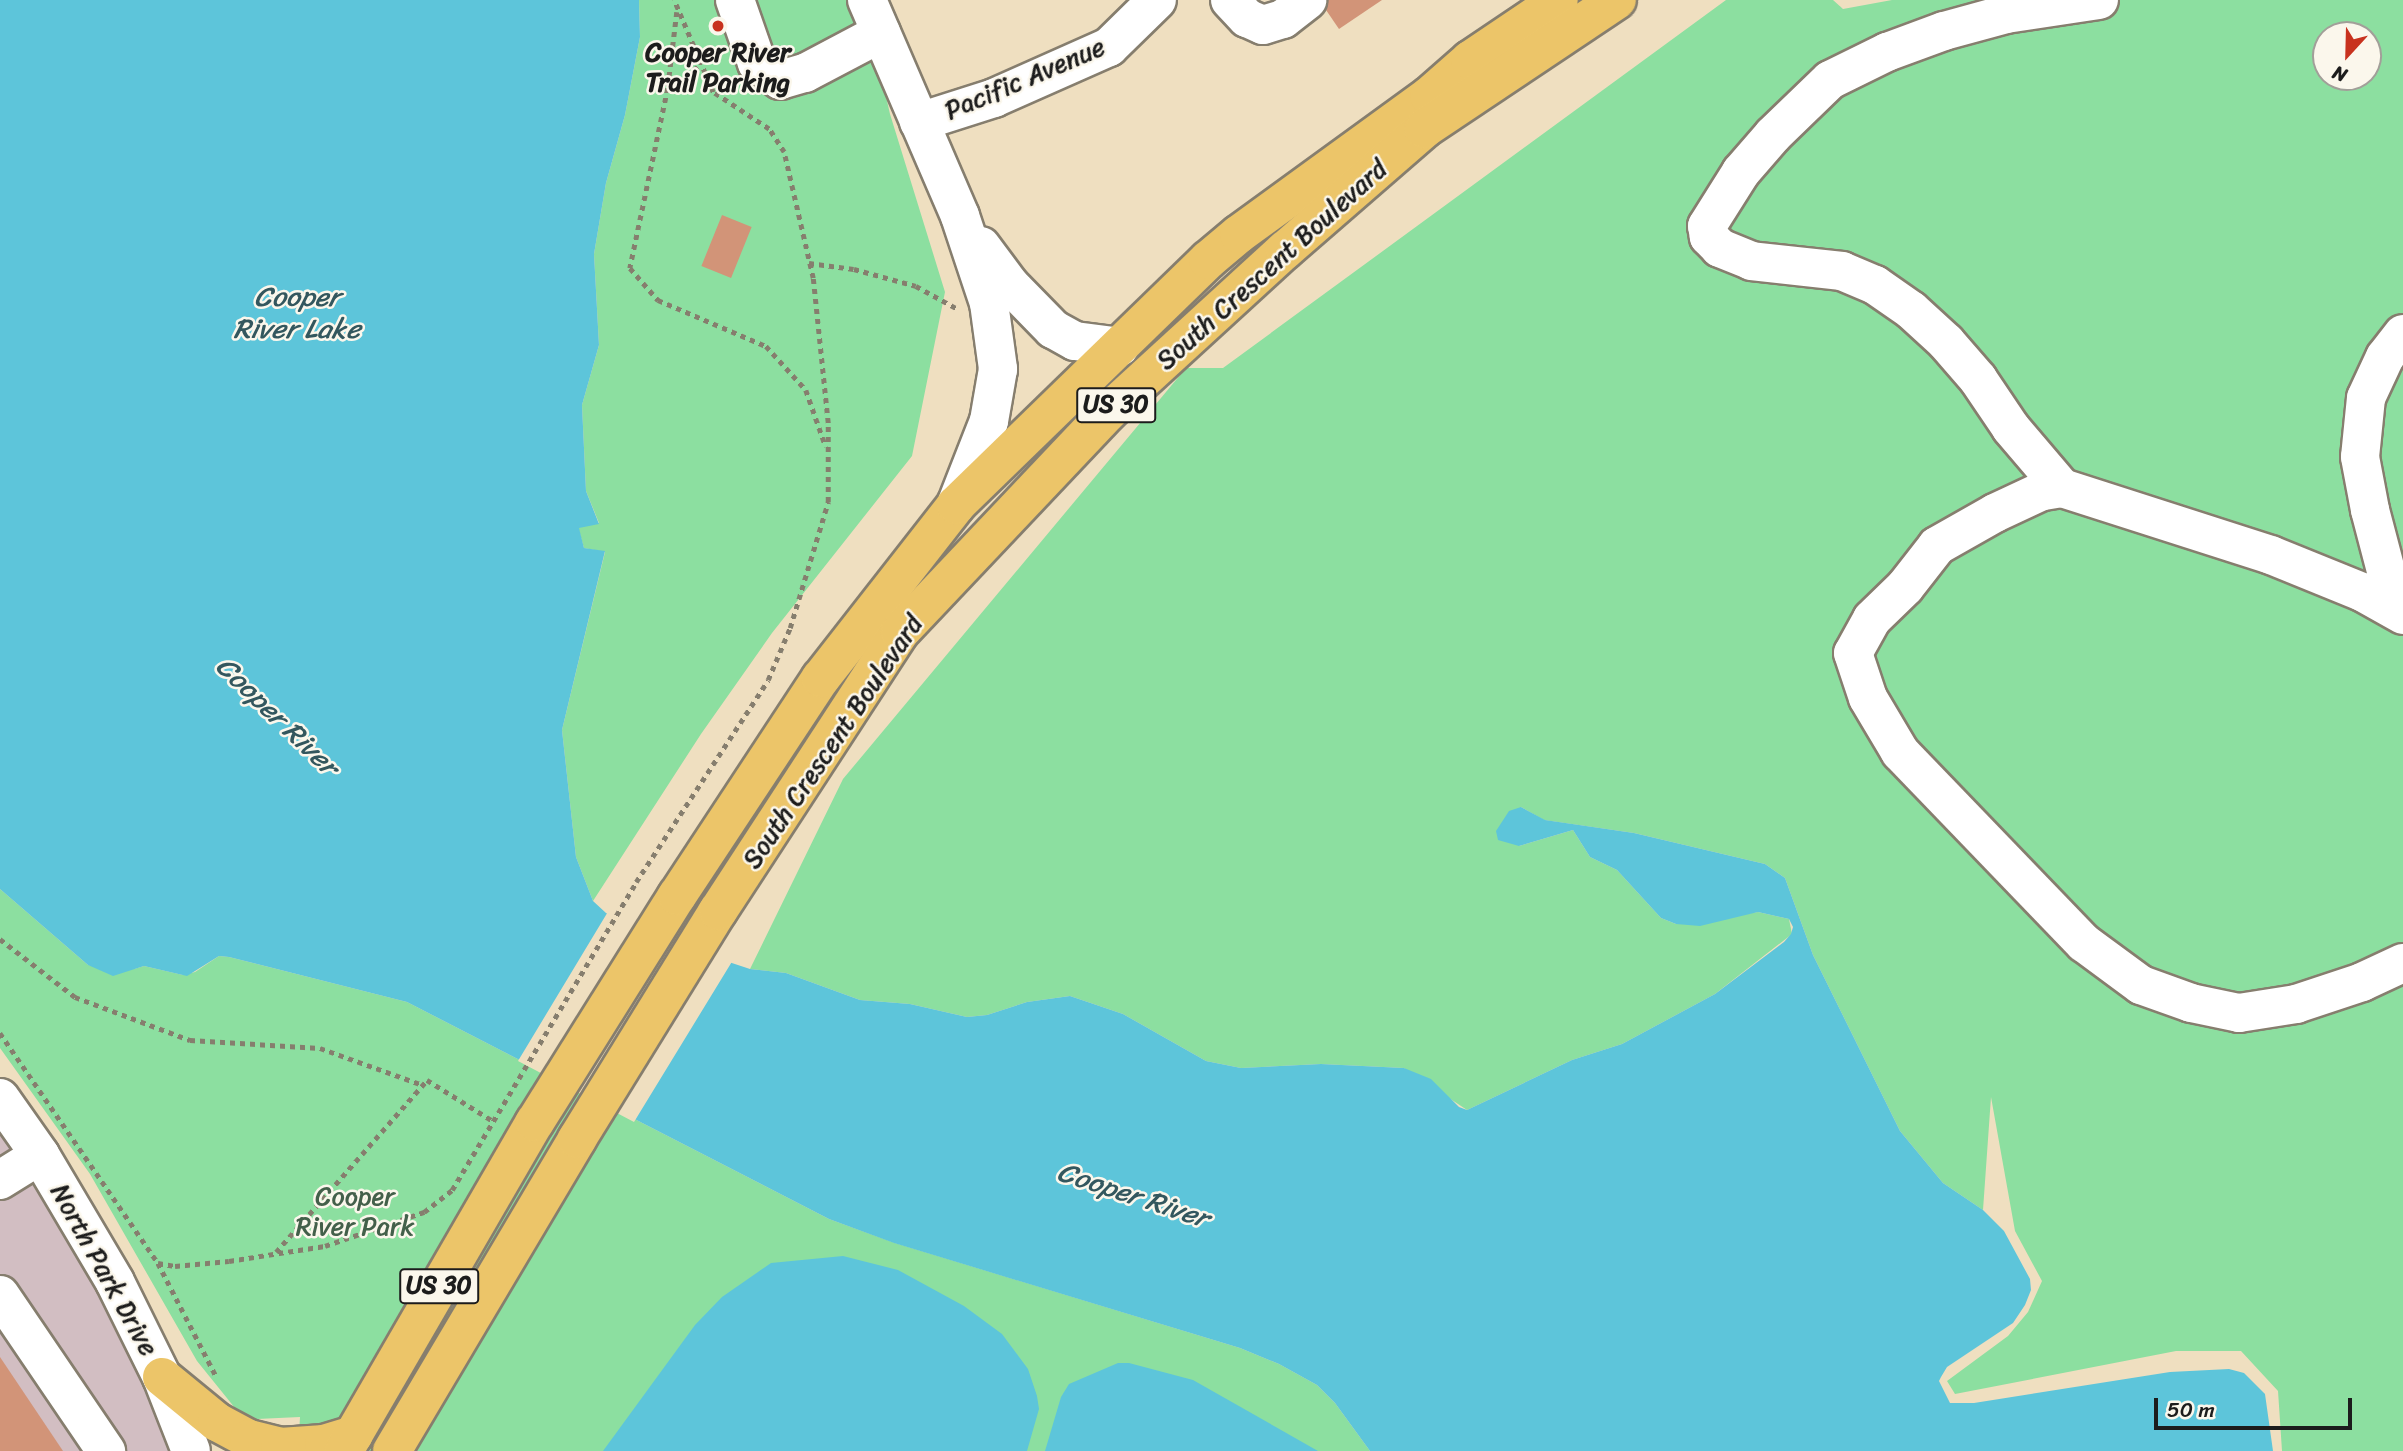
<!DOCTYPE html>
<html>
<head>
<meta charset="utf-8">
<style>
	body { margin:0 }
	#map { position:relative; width:2403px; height:1451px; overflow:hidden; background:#efdfc0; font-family:Sriracha,sans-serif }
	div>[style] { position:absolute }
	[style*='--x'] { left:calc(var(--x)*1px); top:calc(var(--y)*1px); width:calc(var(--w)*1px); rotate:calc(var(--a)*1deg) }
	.industrial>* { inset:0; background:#d2bec2 }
	.green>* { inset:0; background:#8cdfa0 }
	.water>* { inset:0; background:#5dc5da }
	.pier>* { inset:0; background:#efdfc0 }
	.building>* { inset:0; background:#d29478; transform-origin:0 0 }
	.path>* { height:4.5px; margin-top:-2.25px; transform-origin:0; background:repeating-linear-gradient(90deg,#867e6e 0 5px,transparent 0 10px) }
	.roads { filter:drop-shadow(2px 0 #867e6e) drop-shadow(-2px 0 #867e6e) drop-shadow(0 2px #867e6e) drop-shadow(0 -2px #867e6e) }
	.minor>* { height:38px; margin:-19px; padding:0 19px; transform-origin:19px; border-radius:19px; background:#fff }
	.highway>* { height:38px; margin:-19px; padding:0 19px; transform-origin:19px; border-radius:19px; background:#ecc569 }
	.dots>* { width:19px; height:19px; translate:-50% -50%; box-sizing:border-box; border:4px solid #fbf7ec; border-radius:50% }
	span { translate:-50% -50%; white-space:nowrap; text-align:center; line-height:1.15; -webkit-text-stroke:5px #fbf7ec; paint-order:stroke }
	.shield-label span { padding:2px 5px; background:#fbf7ec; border:2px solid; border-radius:5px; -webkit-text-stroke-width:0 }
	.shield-label { font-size:24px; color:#1c1c1c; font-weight:700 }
	.poi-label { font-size:26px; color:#1c1c1c; font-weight:700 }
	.street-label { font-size:26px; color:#1c1c1c }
	.park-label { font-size:26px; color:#43604a }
	.water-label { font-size:28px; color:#33575e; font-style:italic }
	.north { position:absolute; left:2312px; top:21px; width:70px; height:70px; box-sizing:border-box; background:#fbf7ec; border:2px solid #a29f99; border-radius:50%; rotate:202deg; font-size:19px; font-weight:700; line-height:28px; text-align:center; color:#1c1c1c }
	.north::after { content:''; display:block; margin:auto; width:24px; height:32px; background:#c8321e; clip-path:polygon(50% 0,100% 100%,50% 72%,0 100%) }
	.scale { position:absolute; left:2154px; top:1398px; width:198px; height:32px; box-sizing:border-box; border:4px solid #1c1c1c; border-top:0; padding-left:9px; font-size:21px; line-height:24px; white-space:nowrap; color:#1c1c1c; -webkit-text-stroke:5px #fbf7ec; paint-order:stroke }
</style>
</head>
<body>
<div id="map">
	<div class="industrial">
		<div style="clip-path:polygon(0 1098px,191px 1451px,0 1451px)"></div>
	</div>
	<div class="green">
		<div style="clip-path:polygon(639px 0,864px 0,890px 114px,945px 292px,912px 456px,772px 633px,701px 734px,593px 901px,576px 857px,562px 730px,605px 552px,584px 548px,578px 527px,599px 523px,586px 491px,582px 405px,599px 345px,594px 254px,606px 183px,625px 115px,640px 37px)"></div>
		<div style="clip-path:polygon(evenodd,1726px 0,1833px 0,1843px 9px,1892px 0,2403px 0,2403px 1451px,2282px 1451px,2278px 1391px,2241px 1351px,2176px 1351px,1955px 1394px,1947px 1381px,2008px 1336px,2028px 1312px,2042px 1281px,2015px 1231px,1991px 1097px,1983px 1210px,1943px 1183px,1900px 1131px,1813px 955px,1785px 878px,1765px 864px,1634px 833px,1544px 820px,1521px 807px,1519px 846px,1573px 830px,1590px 857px,1617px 870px,1661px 918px,1676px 924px,1758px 912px,1789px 919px,1792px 934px,1715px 994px,1622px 1044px,1572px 1060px,1467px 1110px,1404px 1068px,1321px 1064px,1241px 1068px,1206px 1061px,1123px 1014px,1070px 996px,1027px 1002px,987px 1015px,967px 1017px,910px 1004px,860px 1000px,786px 973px,750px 969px,843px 779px,1186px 368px,1223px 368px,1726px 0,2326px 35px,2368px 35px,2368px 77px,2326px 77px,2326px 35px)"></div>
		<div style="clip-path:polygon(0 889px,88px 965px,134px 969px,144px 966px,183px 975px,195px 972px,219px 956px,229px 957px,407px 1002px,829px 1219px,895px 1243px,1240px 1348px,1279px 1364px,1317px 1385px,1335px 1403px,1370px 1451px,298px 1451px,300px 1417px,257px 1419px,239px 1413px,197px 1361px,90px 1174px,0 1048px)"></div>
	</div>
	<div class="water">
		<div style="clip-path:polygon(0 0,639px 0,640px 37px,625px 115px,606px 183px,594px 254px,599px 345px,582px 405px,586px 491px,599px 524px,579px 528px,584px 548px,605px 551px,562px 730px,576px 857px,593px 901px,606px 913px,647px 935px,750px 969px,786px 973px,860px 1000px,910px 1004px,967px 1017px,987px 1015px,1027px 1002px,1070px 996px,1123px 1014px,1206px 1061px,1241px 1068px,1321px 1064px,1404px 1068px,1431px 1079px,1459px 1107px,1467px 1110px,1572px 1060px,1622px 1044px,1715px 994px,1784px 942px,1791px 934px,1793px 927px,1789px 919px,1758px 912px,1700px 926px,1676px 924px,1661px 918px,1617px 870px,1590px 857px,1573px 830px,1519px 846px,1498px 840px,1496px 831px,1509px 811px,1521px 807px,1545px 820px,1634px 833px,1765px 864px,1785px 878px,1813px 955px,1900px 1131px,1943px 1183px,1983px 1210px,2004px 1231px,2030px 1279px,2031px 1290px,2025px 1305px,2013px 1323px,1947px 1367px,1941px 1377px,1939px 1381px,1950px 1403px,1974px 1403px,2170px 1372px,2229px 1369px,2244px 1373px,2265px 1394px,2273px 1451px,1370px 1451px,1335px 1403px,1317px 1385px,1279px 1364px,1240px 1348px,894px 1243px,829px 1219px,407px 1002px,229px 957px,219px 956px,187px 976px,144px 966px,113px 976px,88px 965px,0 889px)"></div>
		<div style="clip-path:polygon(843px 1256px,898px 1270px,964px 1306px,1002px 1334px,1028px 1369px,1037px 1396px,1039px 1409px,1027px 1451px,603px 1451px,695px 1325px,722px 1297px,771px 1263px)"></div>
		<div style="clip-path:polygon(1118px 1363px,1129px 1363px,1193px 1380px,1318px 1451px,1045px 1451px,1061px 1397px,1069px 1384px)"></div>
	</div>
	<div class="pier">
		<div style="clip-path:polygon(609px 910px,649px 932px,733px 960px,634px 1122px,518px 1061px)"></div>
	</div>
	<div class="building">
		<div style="clip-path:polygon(1328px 0,1382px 0,1339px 29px,1326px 10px)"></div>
		<div style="left:722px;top:215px;width:32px;height:55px;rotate:22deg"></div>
		<div style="clip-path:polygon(0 1357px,63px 1451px,0 1451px)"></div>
	</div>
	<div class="path">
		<div style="--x:677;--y:12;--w:77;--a:96.8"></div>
		<div style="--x:668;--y:88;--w:184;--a:101.9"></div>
		<div style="--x:630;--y:268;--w:43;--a:48.8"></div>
		<div style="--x:658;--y:300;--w:117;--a:23.1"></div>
		<div style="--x:766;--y:346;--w:59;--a:47.7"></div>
		<div style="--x:806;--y:390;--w:60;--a:70.7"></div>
		<div style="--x:698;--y:58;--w:22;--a:-16"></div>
		<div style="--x:669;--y:87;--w:39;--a:-35"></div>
		<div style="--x:809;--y:263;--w:45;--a:7.6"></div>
		<div style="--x:854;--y:269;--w:64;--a:15.3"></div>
		<div style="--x:916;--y:286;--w:46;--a:28.8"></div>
		<div style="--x:0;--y:939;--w:95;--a:37.7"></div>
		<div style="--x:75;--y:997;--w:123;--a:20.5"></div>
		<div style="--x:190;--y:1040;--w:130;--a:3.5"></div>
		<div style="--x:320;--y:1048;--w:109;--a:19.8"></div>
		<div style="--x:0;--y:1033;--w:279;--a:55.5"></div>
		<div style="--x:158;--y:1263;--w:129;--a:62.8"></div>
		<div style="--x:276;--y:1252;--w:229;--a:-48.7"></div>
		<div style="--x:427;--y:1080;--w:78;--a:31.8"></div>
		<div style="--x:158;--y:1263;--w:17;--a:10"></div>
		<div style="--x:175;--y:1266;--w:54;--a:-5.3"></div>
		<div style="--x:229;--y:1261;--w:97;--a:-8.9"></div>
		<div style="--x:325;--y:1246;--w:105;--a:-19"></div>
		<div style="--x:424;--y:1212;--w:36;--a:-38"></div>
		<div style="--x:452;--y:1190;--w:359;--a:-59.1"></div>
		<div style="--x:636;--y:882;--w:241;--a:-56.8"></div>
		<div style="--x:768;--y:680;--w:56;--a:-67.1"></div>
		<div style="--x:790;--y:628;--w:132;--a:-73.2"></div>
		<div style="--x:828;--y:502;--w:79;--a:-90"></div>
		<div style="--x:828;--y:423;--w:146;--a:-95.9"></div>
		<div style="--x:813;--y:278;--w:129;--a:-103"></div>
		<div style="--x:784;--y:152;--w:27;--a:-123"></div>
		<div style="--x:769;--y:129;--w:67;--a:-146.5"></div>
		<div style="--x:713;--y:92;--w:100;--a:-113"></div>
	</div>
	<div class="roads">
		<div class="minor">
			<div style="--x:735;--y:0;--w:67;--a:70.8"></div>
			<div style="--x:757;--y:63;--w:29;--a:36"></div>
			<div style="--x:780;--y:80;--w:26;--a:-16"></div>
			<div style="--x:805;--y:73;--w:86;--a:-27.8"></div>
			<div style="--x:867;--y:0;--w:235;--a:66.7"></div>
			<div style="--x:960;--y:216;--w:92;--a:71.6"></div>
			<div style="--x:989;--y:303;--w:67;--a:82.2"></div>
			<div style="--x:998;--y:369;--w:53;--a:99.8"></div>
			<div style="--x:989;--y:421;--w:90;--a:111.4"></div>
			<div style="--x:1230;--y:0;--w:25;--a:47"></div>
			<div style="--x:1247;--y:18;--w:17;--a:24"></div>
			<div style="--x:1263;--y:25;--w:21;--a:-17"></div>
			<div style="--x:1283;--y:19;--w:31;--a:-38"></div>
			<div style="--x:919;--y:122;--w:79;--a:-17.7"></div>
			<div style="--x:994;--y:98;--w:126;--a:-23.9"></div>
			<div style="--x:1109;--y:47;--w:67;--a:-44.4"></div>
			<div style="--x:981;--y:246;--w:49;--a:53.4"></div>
			<div style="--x:1010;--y:285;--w:62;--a:45.7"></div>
			<div style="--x:1053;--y:329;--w:25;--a:29"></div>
			<div style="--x:1075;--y:341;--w:45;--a:7.6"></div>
			<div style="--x:2403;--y:334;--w:29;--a:128"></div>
			<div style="--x:2385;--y:357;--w:45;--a:114.9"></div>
			<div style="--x:2366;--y:398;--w:59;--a:95.8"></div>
			<div style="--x:2360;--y:457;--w:54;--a:79.3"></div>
			<div style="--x:2370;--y:510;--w:63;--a:75.3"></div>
			<div style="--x:2386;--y:571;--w:29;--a:54"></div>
			<div style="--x:2062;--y:488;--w:79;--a:-130.4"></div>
			<div style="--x:2011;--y:428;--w:59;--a:-124"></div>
			<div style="--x:1978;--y:379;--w:49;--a:-130.9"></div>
			<div style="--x:1946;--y:342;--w:47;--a:-137.6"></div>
			<div style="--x:1911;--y:310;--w:44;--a:-145.2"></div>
			<div style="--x:1875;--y:285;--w:36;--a:-157"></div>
			<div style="--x:1842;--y:271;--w:91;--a:-173.7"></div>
			<div style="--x:1752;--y:261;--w:35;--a:-158"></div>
			<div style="--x:1720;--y:248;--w:16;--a:-135"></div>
			<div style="--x:1709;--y:237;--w:11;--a:-100"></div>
			<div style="--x:1707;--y:226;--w:64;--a:-57.8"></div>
			<div style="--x:1741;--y:172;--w:49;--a:-49.1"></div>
			<div style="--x:1773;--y:135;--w:79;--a:-44"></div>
			<div style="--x:1830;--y:80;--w:64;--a:-26.2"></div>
			<div style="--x:1887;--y:52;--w:61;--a:-20.2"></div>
			<div style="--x:1944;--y:31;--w:64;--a:-15.3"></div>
			<div style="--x:2006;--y:14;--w:94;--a:-8.6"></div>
			<div style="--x:2403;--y:615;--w:47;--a:-150.7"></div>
			<div style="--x:2362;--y:592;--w:98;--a:-157.9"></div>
			<div style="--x:2271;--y:555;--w:219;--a:-162.2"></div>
			<div style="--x:2062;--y:488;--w:20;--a:171"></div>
			<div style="--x:2042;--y:491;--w:52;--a:154.9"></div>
			<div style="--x:1995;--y:513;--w:67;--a:150.4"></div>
			<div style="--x:1937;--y:546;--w:52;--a:128"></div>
			<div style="--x:1905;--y:587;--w:46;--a:135.9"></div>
			<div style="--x:1872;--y:619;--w:39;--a:119"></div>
			<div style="--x:1853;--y:653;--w:47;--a:71.6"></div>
			<div style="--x:1868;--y:698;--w:63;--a:59.3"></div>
			<div style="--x:1900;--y:752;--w:265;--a:46.1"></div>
			<div style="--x:2084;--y:943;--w:71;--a:36.4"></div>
			<div style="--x:2141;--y:985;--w:53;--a:19.8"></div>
			<div style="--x:2191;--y:1003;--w:49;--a:11.8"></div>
			<div style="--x:2239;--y:1013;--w:58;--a:-9"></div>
			<div style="--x:2296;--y:1004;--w:70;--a:-18.4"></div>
			<div style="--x:2362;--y:982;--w:45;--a:-24.9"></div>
			<div style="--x:0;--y:1098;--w:70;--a:54.9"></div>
			<div style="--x:40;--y:1155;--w:147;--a:59.4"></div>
			<div style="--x:115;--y:1282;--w:106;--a:63.7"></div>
			<div style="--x:162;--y:1377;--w:79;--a:68.6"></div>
			<div style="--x:0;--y:1180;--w:47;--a:-32"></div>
			<div style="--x:0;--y:1295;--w:189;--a:55.8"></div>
		</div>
		<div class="highway">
			<div style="--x:162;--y:1377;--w:71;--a:39.3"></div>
			<div style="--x:217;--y:1422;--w:36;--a:28"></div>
			<div style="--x:249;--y:1439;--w:32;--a:14"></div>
			<div style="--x:280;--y:1447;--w:44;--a:-3.9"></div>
			<div style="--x:324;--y:1444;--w:31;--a:-17"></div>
			<div style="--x:344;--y:1451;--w:380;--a:-59.9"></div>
			<div style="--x:535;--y:1122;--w:267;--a:-57.9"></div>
			<div style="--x:677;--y:896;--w:261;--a:-56.6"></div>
			<div style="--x:821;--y:678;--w:219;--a:-52"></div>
			<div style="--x:956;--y:505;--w:351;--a:-44.2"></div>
			<div style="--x:1208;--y:260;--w:40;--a:-40"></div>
			<div style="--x:1239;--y:234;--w:235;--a:-36"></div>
			<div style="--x:1429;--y:96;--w:55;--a:-41.3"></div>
			<div style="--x:1470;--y:60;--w:107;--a:-34"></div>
			<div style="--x:392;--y:1451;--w:363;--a:-59.3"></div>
			<div style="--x:577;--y:1139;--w:268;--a:-58.3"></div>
			<div style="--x:718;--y:911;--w:333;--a:-56.9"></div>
			<div style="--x:900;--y:632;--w:303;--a:-46.6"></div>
			<div style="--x:1108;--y:412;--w:240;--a:-42.5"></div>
			<div style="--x:1285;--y:250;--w:184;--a:-41"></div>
			<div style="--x:1424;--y:129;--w:232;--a:-33.8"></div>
		</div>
	</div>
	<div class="dots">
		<div style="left:718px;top:26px;background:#c8321e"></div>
	</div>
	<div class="shield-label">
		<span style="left:1116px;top:405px">US 30</span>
		<span style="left:439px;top:1286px">US 30</span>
	</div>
	<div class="poi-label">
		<span style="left:718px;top:68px">Cooper River<br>Trail Parking</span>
	</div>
	<div class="street-label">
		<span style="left:1025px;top:79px;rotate:-23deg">Pacific Avenue</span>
		<span style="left:1272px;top:265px;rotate:-42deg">South Crescent Boulevard</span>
		<span style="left:833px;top:742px;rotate:-56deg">South Crescent Boulevard</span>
		<span style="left:104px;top:1270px;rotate:61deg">North Park Drive</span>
	</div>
	<div class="park-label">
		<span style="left:355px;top:1212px">Cooper<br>River Park</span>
	</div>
	<div class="water-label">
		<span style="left:297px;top:313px">Cooper<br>River Lake</span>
		<span style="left:277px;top:716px;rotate:44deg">Cooper River</span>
		<span style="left:1133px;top:1195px;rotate:18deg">Cooper River</span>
	</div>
	<div class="north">N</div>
	<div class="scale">50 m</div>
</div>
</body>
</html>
